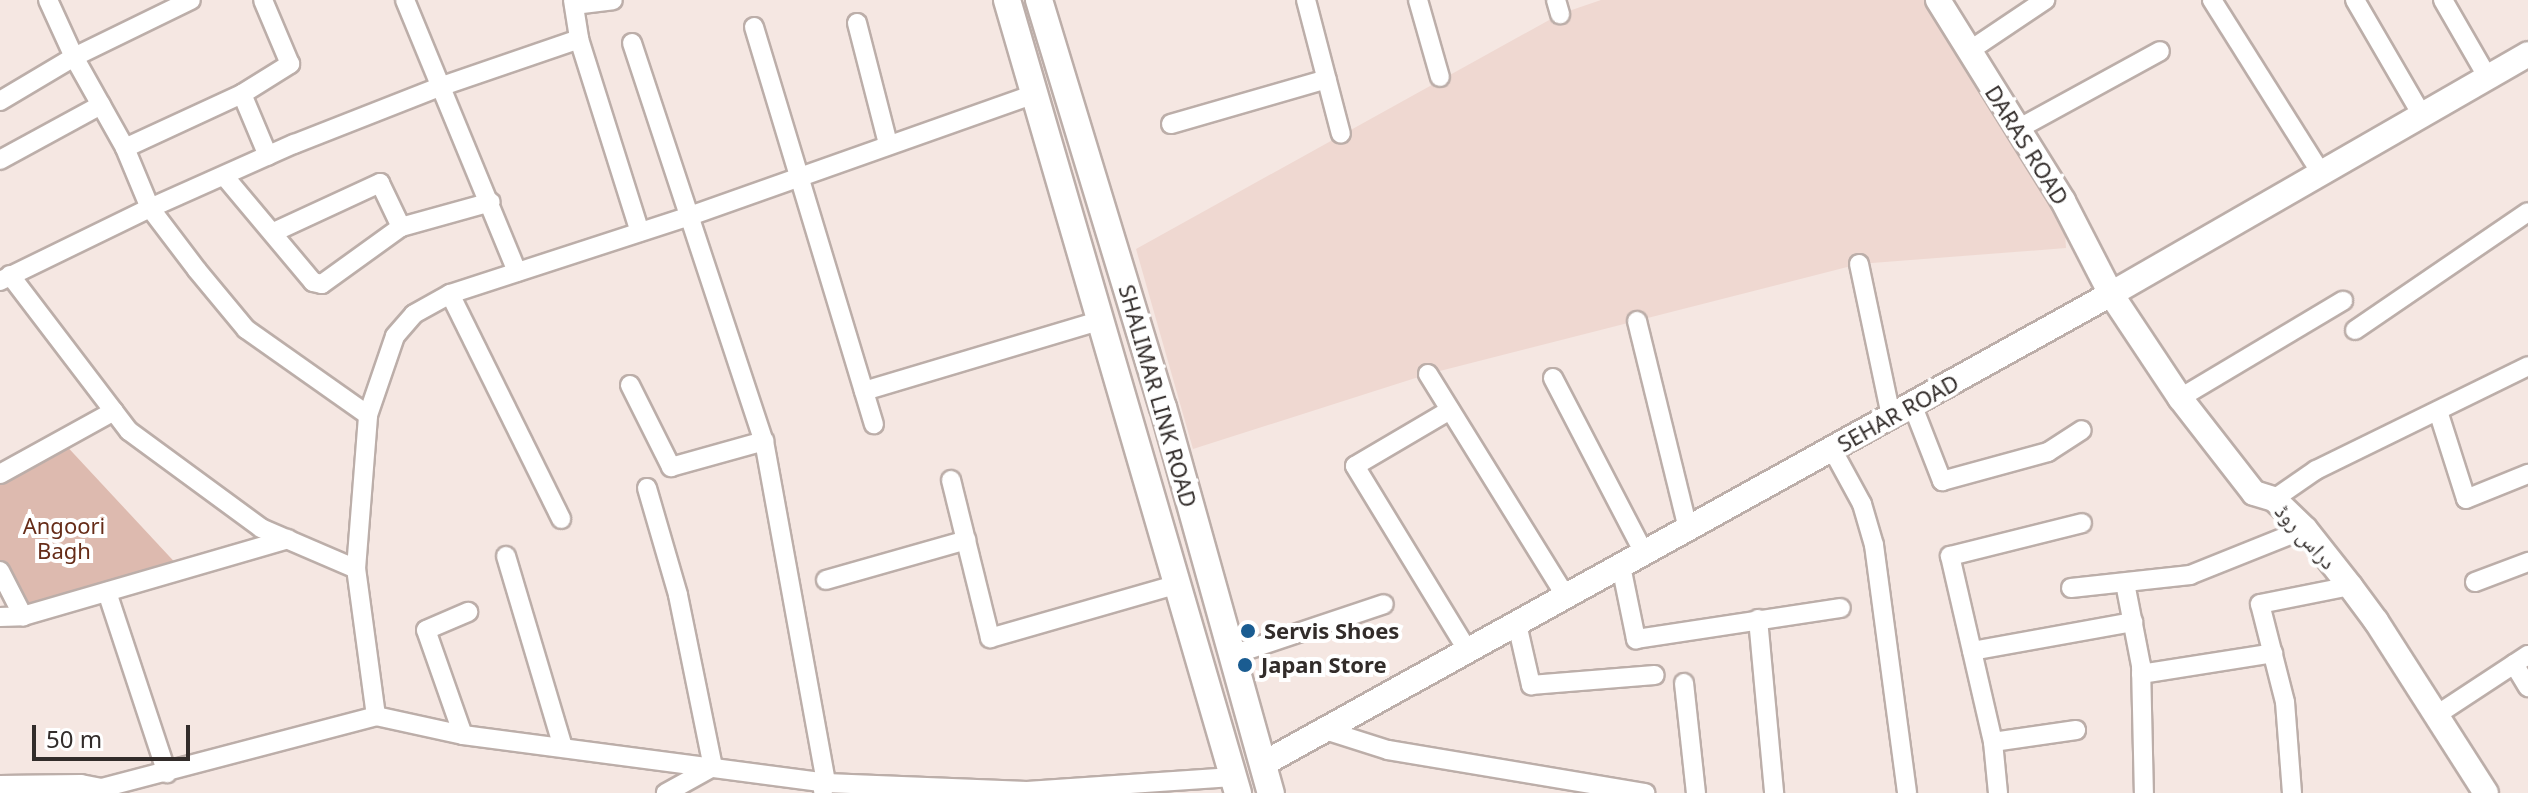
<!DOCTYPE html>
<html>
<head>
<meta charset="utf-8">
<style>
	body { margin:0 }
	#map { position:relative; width:2528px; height:793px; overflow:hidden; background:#f5e7e2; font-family:"Noto Sans","Noto Naskh Arabic",sans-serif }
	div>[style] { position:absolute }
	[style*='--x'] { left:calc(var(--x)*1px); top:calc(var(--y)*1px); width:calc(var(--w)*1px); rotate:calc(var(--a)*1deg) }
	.built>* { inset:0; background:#efd8d1 }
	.green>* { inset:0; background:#ddbaaf }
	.roads { filter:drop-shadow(2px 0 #bcaea9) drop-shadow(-2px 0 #bcaea9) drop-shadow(0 2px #bcaea9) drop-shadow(0 -2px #bcaea9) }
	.minor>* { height:18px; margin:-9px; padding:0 9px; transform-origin:9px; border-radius:9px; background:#fff }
	.tertiary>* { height:24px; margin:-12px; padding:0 12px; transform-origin:12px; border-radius:12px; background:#fff }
	.secondary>* { height:26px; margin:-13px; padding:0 13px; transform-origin:13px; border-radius:13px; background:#fff }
	.dots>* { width:22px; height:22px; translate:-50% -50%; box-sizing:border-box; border:4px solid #fff; border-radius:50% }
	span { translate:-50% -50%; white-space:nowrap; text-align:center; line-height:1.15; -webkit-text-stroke:8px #fff; paint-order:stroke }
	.street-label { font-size:22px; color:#322c2a }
	.park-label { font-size:22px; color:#662c18 }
	.poi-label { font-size:22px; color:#322c2a; font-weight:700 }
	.left { translate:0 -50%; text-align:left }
	.scale { position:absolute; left:32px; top:725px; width:158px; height:36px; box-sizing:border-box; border:4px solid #322c2a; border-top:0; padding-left:10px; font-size:24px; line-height:28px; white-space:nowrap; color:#322c2a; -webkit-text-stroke:6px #fff; paint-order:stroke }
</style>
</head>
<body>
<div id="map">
	<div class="built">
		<div style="clip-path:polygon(1601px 0,1935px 0,2063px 201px,2066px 248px,1859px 264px,1428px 374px,1193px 449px,1136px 249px,1560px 14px)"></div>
	</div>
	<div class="green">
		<div style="clip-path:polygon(61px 440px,182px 570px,23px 616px,0 570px,0 474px)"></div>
	</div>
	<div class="roads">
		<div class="minor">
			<div style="--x:48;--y:0;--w:63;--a:65.5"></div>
			<div style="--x:74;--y:57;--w:104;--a:60.7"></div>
			<div style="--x:125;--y:148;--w:65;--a:67.4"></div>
			<div style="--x:150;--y:208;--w:78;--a:52.8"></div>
			<div style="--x:197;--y:270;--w:77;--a:50.3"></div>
			<div style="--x:246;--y:329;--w:149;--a:35.2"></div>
			<div style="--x:405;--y:0;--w:294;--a:67.6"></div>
			<div style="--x:573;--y:0;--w:39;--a:81"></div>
			<div style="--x:579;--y:39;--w:202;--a:72.5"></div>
			<div style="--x:1306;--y:0;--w:138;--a:75.4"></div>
			<div style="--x:1418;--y:0;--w:80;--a:74.1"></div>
			<div style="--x:1556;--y:0;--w:15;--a:74"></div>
			<div style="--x:2212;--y:0;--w:204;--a:57.8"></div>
			<div style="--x:2355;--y:0;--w:133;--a:59.8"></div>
			<div style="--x:2443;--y:0;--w:90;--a:60"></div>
			<div style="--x:574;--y:5;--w:39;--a:-7"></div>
			<div style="--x:857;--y:23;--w:125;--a:75.6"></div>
			<div style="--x:754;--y:27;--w:415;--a:73.2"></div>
			<div style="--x:632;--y:43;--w:419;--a:71.7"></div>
			<div style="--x:764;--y:441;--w:348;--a:79.7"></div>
			<div style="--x:826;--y:783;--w:8;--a:113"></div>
			<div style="--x:1969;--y:51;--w:92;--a:-33.9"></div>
			<div style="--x:242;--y:94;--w:67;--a:67.2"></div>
			<div style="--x:0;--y:101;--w:86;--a:-30.7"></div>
			<div style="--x:74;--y:57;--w:130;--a:-26"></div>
			<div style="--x:1171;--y:124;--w:162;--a:-16.1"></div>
			<div style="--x:2016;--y:130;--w:164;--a:-28.7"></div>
			<div style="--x:125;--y:148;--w:129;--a:-24.8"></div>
			<div style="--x:242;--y:94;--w:57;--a:-32"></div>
			<div style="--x:290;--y:64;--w:69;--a:-112.9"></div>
			<div style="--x:0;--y:160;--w:115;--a:-28.6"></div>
			<div style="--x:225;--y:177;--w:137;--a:50"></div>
			<div style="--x:313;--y:282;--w:9;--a:13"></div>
			<div style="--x:322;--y:284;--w:97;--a:-35.8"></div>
			<div style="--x:401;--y:227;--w:93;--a:-15.5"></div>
			<div style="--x:274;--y:232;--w:117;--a:-24.8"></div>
			<div style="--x:380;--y:183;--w:49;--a:64.5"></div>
			<div style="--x:1859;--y:264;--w:155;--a:78.1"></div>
			<div style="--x:10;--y:275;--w:196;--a:52.7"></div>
			<div style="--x:129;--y:431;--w:164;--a:36.3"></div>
			<div style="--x:261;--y:528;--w:103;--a:23.3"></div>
			<div style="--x:0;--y:281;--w:167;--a:-26"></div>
			<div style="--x:150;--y:208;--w:158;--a:-24"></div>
			<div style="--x:294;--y:144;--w:159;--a:-21.4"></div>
			<div style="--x:442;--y:86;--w:145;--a:-18.9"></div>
			<div style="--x:450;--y:294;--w:251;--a:63.7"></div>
			<div style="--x:1637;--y:321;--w:214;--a:76.2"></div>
			<div style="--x:2355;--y:330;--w:209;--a:-34.3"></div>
			<div style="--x:1428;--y:374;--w:262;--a:58.2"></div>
			<div style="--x:1553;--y:378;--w:197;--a:62.5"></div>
			<div style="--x:630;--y:385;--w:92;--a:63.4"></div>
			<div style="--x:671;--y:467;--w:97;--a:-15.6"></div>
			<div style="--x:864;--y:391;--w:245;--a:-16.6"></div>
			<div style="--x:2180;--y:398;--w:190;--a:-30.8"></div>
			<div style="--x:1912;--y:404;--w:83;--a:68.7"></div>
			<div style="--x:1942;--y:481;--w:110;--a:-15.3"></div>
			<div style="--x:2048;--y:452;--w:40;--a:-32.9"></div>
			<div style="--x:1450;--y:410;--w:110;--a:149.5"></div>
			<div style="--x:1355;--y:466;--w:217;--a:58.6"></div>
			<div style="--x:2438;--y:411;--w:92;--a:72.3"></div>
			<div style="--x:2466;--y:499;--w:67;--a:-22"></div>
			<div style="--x:1832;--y:449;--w:63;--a:61.4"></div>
			<div style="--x:1862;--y:504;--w:43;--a:73.7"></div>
			<div style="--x:1874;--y:545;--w:250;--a:82.4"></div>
			<div style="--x:0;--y:474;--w:130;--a:-28.9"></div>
			<div style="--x:951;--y:480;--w:163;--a:76.1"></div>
			<div style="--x:990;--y:638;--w:192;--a:-16"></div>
			<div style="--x:647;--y:488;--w:111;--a:73.8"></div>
			<div style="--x:678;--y:595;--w:176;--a:78.5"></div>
			<div style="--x:713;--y:767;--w:54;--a:151"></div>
			<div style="--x:2274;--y:499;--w:51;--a:-34.6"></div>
			<div style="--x:2316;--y:470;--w:236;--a:-26.1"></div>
			<div style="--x:506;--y:556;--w:199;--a:73.4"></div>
			<div style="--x:1621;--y:566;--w:75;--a:78.4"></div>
			<div style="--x:1636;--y:639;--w:207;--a:-8.6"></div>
			<div style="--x:0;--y:571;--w:51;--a:62.9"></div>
			<div style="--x:826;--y:580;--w:146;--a:-15.9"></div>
			<div style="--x:2475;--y:582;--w:57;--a:-20.7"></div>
			<div style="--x:2125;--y:583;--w:84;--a:79"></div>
			<div style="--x:2141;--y:665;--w:128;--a:88.7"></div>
			<div style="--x:2071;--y:588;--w:120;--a:-6.2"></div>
			<div style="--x:2190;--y:575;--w:124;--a:-21.8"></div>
			<div style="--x:107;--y:592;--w:191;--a:71.7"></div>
			<div style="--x:0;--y:617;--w:23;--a:-2"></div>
			<div style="--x:23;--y:616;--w:276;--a:-16.2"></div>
			<div style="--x:1758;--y:619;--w:175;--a:84.7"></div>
			<div style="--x:1517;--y:624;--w:63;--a:77.1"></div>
			<div style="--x:1531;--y:685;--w:124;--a:-4.6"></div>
			<div style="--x:1972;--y:651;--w:164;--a:-10.2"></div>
			<div style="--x:1232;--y:655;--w:160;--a:-18.5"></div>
			<div style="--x:2514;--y:664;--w:27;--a:59"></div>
			<div style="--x:2141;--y:674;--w:134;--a:-9"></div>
			<div style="--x:1684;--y:683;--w:111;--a:83.8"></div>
			<div style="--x:376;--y:716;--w:148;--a:-97.7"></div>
			<div style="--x:356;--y:569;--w:154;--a:-85.5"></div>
			<div style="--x:368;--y:415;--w:83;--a:-71.1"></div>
			<div style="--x:395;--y:336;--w:29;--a:-49"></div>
			<div style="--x:414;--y:314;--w:41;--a:-29.1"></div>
			<div style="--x:450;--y:294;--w:249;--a:-18"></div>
			<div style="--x:687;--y:217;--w:368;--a:-19.5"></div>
			<div style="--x:2435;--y:716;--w:111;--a:-33.3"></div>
			<div style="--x:1325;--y:730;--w:66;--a:17.6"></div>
			<div style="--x:1388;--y:750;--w:261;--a:9.5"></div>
			<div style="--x:463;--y:735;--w:111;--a:-109.4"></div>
			<div style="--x:426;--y:630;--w:46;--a:-23.2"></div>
			<div style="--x:1993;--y:742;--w:84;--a:-8.2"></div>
			<div style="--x:0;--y:785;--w:81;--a:-0.7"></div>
			<div style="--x:81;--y:784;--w:21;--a:11"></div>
			<div style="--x:102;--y:788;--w:283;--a:-14.7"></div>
			<div style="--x:376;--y:716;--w:89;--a:12.3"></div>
			<div style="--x:463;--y:735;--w:366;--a:7.5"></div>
			<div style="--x:826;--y:783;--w:201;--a:2.3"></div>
			<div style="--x:1027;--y:791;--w:206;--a:-3.9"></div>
			<div style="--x:1998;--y:793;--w:51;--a:-95.6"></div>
			<div style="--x:1993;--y:742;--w:191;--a:-103"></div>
			<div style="--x:1950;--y:556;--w:136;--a:-14"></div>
			<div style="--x:2292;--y:793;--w:91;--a:-94.4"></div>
			<div style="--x:2285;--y:702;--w:101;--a:-104.3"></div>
			<div style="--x:2260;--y:604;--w:92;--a:-11.3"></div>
		</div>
		<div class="tertiary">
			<div style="--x:1938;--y:0;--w:237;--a:58.1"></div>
			<div style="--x:2063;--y:201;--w:105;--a:62.7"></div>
			<div style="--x:2111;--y:294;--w:125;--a:56.4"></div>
			<div style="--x:2180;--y:398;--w:120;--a:52.1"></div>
			<div style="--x:2254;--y:493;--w:21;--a:17"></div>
			<div style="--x:2274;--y:499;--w:43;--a:44.1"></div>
			<div style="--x:2305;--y:529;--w:73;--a:51.7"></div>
			<div style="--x:2350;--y:586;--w:44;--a:53.4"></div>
			<div style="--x:2376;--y:621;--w:204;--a:57.4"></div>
			<div style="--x:1263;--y:764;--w:970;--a:-29"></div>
			<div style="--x:2111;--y:294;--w:481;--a:-29.9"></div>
		</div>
		<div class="secondary">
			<div style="--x:1007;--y:0;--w:826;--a:73.76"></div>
			<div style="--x:1039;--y:0;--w:425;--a:73.1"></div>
			<div style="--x:1163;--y:407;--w:401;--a:74.4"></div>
		</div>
	</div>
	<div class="dots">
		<div style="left:1248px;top:631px;background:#1a5c91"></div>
		<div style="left:1245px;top:665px;background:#1a5c91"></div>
	</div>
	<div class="street-label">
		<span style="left:2027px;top:145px;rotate:58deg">DARAS ROAD</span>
		<span style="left:1158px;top:396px;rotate:74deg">SHALIMAR LINK ROAD</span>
		<span style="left:1898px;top:413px;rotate:-29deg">SEHAR ROAD</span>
		<span style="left:2306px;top:536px;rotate:48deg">دراس روڈ</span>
	</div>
	<div class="park-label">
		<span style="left:64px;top:538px">Angoori<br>Bagh</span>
	</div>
	<div class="poi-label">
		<span class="left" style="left:1264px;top:631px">Servis Shoes</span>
		<span class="left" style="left:1261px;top:665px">Japan Store</span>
	</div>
	<div class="scale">50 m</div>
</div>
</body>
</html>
